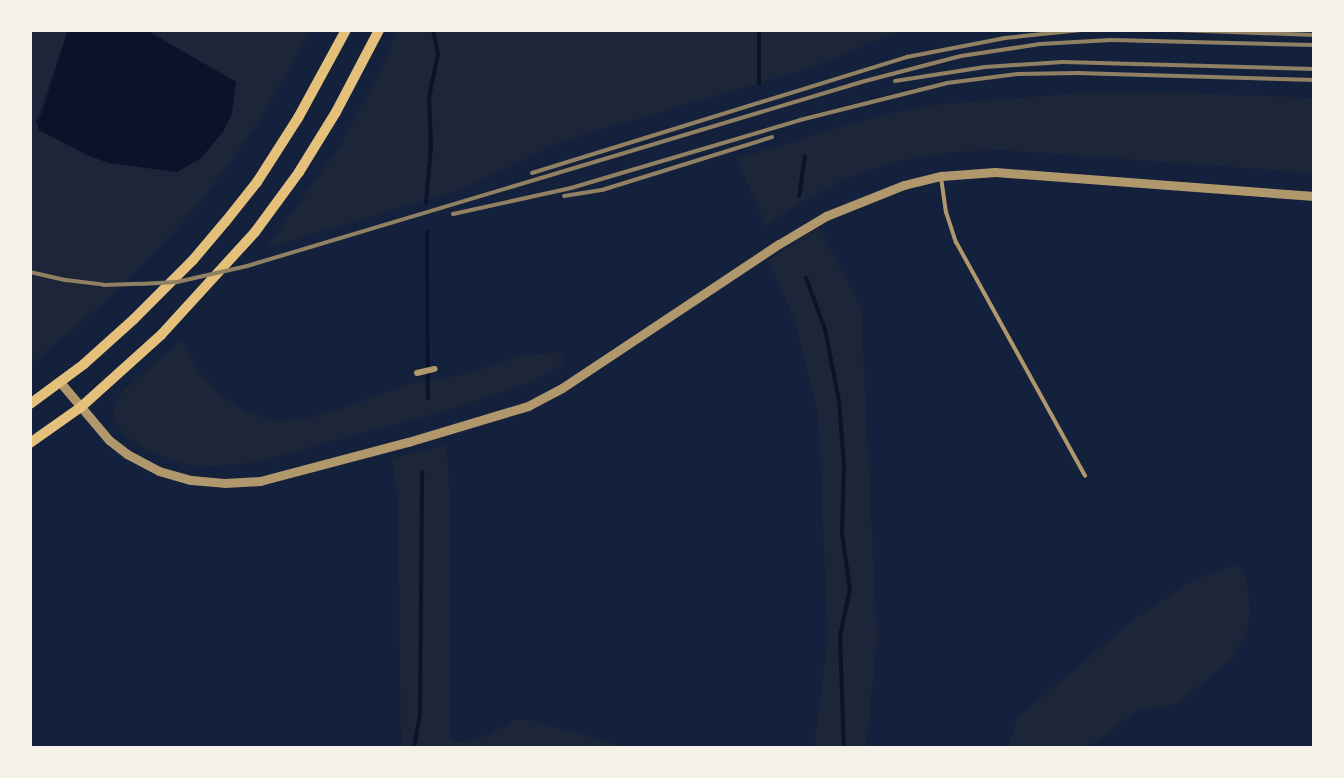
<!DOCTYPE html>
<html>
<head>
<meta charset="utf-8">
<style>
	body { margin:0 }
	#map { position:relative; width:1344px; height:778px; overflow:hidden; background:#14213d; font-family:"Sofia Sans Condensed",sans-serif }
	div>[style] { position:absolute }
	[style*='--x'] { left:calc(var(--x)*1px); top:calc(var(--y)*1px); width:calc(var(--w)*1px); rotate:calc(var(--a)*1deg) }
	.green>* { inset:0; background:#1d2539 }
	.water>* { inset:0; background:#0b132b }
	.stream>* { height:4px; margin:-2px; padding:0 2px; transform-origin:2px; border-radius:2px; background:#0b132b }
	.service>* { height:4px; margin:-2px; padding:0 2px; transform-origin:2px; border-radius:2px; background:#b1986c }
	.minor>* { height:6px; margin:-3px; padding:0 3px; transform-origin:3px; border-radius:3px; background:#b1986c }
	.tertiary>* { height:9px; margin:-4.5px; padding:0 4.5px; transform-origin:4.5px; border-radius:4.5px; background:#b1986c }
	.secondary>* { height:10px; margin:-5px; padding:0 5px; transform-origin:5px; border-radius:5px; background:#e5c07b }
	.rail>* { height:4px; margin:-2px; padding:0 2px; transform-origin:2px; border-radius:2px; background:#918062 }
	span { translate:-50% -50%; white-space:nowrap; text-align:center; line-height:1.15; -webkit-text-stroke:5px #f6f1e7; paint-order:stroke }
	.frame { position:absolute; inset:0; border:32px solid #f6f1e7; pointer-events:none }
</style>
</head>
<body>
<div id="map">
	<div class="green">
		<div style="clip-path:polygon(30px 30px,68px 30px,36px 121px,87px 155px,108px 163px,177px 172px,236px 82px,146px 30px,311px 30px,259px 121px,207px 193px,178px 227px,117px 291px,30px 365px)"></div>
		<div style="clip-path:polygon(398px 30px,901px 30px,813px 67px,562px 141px,465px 188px,267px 248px,340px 146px,379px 73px)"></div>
		<div style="clip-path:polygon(1161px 92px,1314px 98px,1314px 173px,1004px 150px,951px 152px,899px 161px,849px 177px,803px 201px,766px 225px,737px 159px,877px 116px,932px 105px,1082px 93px)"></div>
		<div style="clip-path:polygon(819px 227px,861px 308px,877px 639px,866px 748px,814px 748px,828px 636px,818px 413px,793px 316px,776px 277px,767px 261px)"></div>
		<div style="clip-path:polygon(182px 340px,198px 370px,218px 394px,248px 413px,275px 421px,306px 419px,336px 411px,408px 384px,473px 373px,516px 357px,556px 352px,564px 358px,561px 365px,528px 383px,459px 407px,251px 463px,204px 467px,174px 461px,148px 451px,124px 435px,113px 419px,115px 402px,124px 390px)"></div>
		<div style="clip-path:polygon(446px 444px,449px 483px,450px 736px,453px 741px,468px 743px,489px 735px,515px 720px,529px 720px,629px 748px,401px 748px,398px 501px,392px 459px)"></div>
		<div style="clip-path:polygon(1235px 565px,1241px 568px,1247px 580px,1250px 615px,1246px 634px,1232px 658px,1177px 704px,1137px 710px,1097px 742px,1071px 748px,1008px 748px,1018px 717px,1137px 617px,1188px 583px)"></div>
	</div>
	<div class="water">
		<div style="clip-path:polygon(68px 30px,146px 30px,236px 82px,232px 113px,223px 132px,201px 158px,177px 172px,109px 163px,87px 155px,39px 130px,36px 121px,40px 118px)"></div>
	</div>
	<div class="stream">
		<div style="--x:759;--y:84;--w:54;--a:-90"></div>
		<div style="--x:799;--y:196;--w:40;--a:-81.5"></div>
		<div style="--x:426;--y:203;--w:57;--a:-85"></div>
		<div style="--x:431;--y:146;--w:49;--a:-92.3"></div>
		<div style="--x:429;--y:97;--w:44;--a:-78.2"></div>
		<div style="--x:438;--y:54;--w:25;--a:-102"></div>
		<div style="--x:427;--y:232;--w:166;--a:89.7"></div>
		<div style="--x:806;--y:278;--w:54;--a:69.6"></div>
		<div style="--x:825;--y:329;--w:73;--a:79"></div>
		<div style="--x:839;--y:401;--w:63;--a:85.5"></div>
		<div style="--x:844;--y:464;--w:69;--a:91.7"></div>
		<div style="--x:842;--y:533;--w:58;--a:82"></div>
		<div style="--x:850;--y:590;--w:47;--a:102.3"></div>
		<div style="--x:840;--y:636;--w:112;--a:88"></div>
		<div style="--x:414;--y:748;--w:35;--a:-80"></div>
		<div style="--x:420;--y:714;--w:242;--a:-89.5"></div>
	</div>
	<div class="service">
		<div style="--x:941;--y:177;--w:35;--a:82"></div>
		<div style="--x:946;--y:212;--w:32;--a:72"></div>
		<div style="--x:956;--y:242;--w:267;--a:61.1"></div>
	</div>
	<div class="minor">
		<div style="--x:417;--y:373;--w:18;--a:-13"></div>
	</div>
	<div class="tertiary">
		<div style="--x:60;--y:382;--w:76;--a:49.8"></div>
		<div style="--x:109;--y:440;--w:23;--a:38"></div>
		<div style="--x:127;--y:454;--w:36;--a:28"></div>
		<div style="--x:159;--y:471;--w:33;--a:16"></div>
		<div style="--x:191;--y:480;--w:33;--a:5"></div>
		<div style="--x:224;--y:483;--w:36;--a:-3"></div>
		<div style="--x:260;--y:481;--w:153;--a:-14.8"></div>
		<div style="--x:408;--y:442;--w:125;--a:-16.7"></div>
		<div style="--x:528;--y:406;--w:38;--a:-28"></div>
		<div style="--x:562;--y:388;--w:260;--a:-33.6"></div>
		<div style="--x:779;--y:244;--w:55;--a:-30.8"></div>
		<div style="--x:826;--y:216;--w:84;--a:-21.7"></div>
		<div style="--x:904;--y:185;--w:38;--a:-14"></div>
		<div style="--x:941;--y:176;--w:54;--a:-4.2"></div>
		<div style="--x:995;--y:172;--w:320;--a:4.3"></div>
	</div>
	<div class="secondary">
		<div style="--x:30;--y:404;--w:67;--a:-36.5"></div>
		<div style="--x:84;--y:364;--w:67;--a:-42"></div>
		<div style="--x:134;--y:319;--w:83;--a:-45"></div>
		<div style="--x:193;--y:260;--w:51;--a:-49.8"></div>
		<div style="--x:226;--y:221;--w:50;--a:-51.5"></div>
		<div style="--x:257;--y:182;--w:76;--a:-57.4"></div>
		<div style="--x:298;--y:118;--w:100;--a:-61.4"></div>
		<div style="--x:30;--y:443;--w:62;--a:-35.2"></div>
		<div style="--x:81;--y:407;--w:108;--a:-42"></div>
		<div style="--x:161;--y:335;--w:139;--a:-47.6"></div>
		<div style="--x:255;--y:232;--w:74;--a:-53.7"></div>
		<div style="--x:299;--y:172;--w:70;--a:-58.3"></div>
		<div style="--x:336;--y:112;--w:93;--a:-62.3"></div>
	</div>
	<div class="rail">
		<div style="--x:1178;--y:30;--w:136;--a:2.1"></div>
		<div style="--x:895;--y:81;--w:91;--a:-8.8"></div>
		<div style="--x:985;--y:67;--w:78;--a:-3.7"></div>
		<div style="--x:1063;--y:62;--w:251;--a:1.6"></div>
		<div style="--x:532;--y:173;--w:393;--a:-17.2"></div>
		<div style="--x:907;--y:57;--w:100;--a:-11"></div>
		<div style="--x:1005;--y:38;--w:77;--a:-5.9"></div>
		<div style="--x:564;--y:196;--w:38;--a:-9"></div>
		<div style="--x:602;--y:190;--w:178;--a:-17.3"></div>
		<div style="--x:453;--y:214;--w:121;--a:-12.4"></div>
		<div style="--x:571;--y:188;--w:239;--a:-16.5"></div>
		<div style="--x:800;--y:120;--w:152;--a:-14.1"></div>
		<div style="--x:947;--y:83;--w:71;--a:-7.3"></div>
		<div style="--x:1017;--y:74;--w:60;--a:-1"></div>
		<div style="--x:1077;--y:73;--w:237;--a:1.7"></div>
		<div style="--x:30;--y:272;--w:37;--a:13"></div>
		<div style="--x:66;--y:280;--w:38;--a:7"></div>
		<div style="--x:104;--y:285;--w:36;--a:-2"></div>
		<div style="--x:140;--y:284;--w:37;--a:-3"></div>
		<div style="--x:177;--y:282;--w:72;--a:-12.9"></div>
		<div style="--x:247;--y:266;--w:645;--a:-16.67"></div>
		<div style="--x:865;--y:81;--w:99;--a:-14.6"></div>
		<div style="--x:961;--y:56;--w:80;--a:-8.6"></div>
		<div style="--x:1040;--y:44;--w:71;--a:-3.2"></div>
		<div style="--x:1111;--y:40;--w:203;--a:1.4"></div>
	</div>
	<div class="frame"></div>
</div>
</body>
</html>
